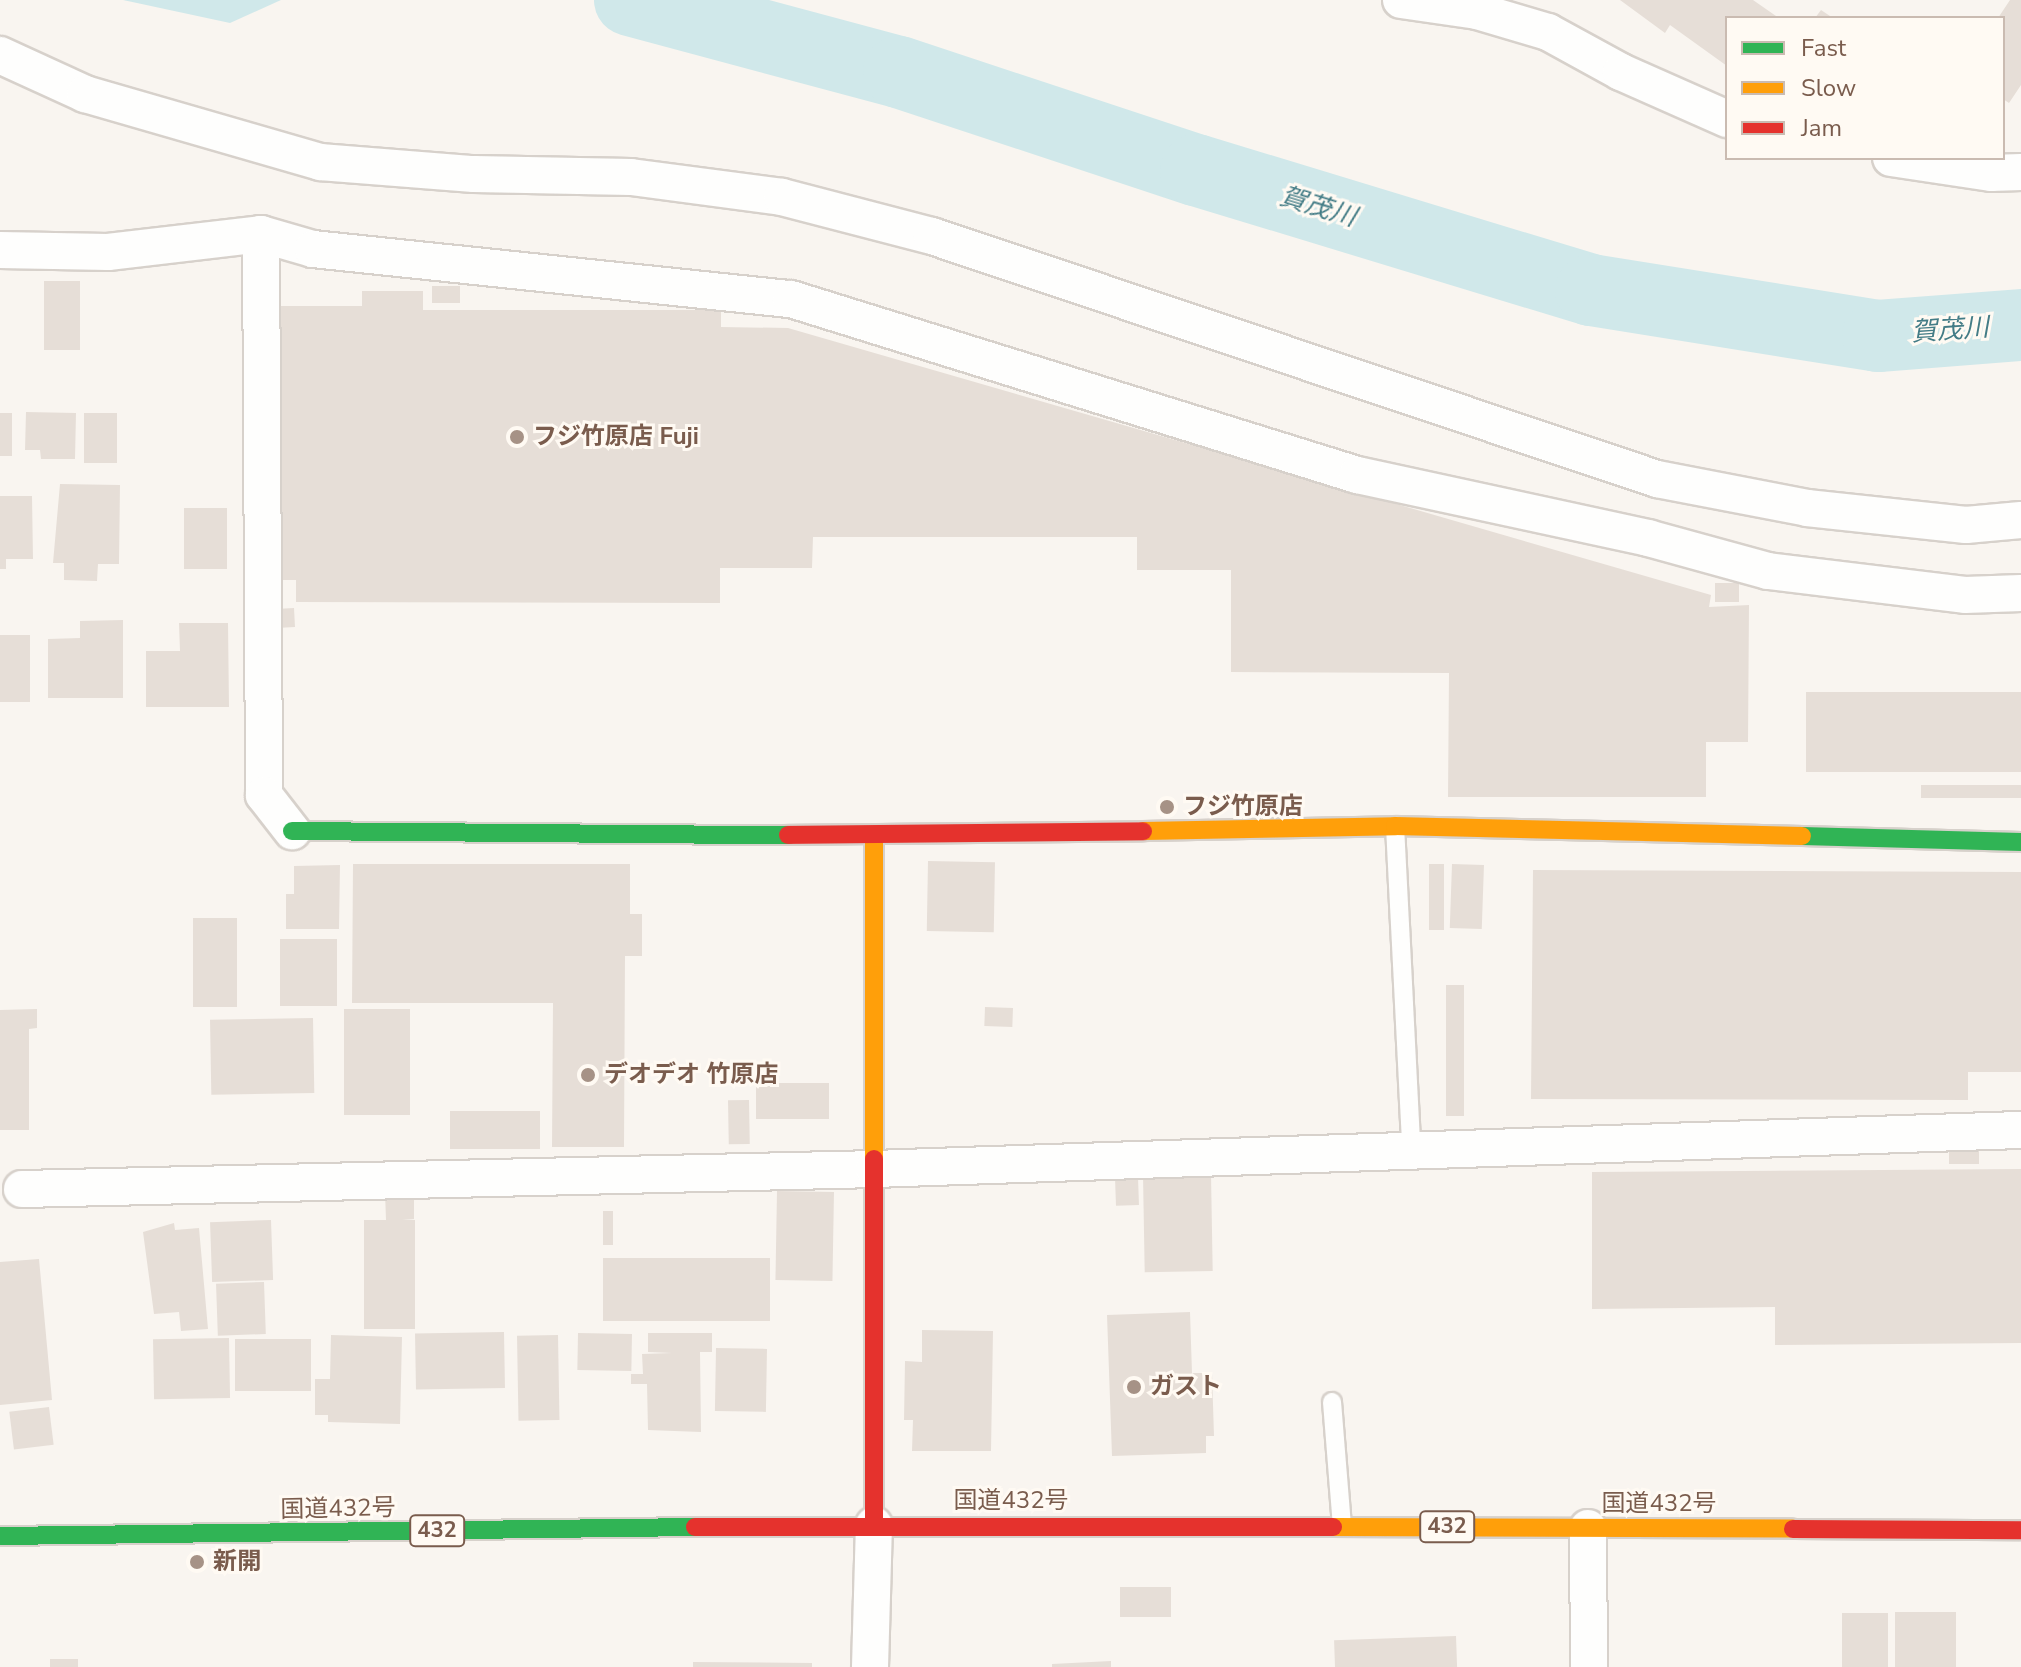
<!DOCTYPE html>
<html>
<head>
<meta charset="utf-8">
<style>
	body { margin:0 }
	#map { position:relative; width:2021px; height:1667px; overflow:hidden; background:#f9f5f0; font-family:"Nunito Sans","Noto Sans JP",sans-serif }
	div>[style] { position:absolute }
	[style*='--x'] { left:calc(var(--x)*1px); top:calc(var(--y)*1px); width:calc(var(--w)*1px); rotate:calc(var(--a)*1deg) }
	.water>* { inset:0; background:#d0e8ea }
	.river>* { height:72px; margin:-36px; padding:0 36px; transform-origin:36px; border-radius:36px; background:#d0e8ea }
	.building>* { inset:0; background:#e6ded7; transform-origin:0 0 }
	.roads { filter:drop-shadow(2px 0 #d7d1cb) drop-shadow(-2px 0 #d7d1cb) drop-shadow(0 2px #d7d1cb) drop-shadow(0 -2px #d7d1cb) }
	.lane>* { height:18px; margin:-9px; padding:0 9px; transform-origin:9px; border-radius:9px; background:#fefefd }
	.street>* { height:36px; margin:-18px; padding:0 18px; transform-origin:18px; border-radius:18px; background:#fefefd }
	.fast>* { height:18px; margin:-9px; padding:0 9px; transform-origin:9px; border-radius:9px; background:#30b455 }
	.slow>* { height:18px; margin:-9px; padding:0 9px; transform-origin:9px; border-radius:9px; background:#ff9f0a }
	.jam>* { height:18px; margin:-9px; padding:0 9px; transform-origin:9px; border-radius:9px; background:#e5322d }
	.dots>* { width:22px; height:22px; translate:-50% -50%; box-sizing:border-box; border:4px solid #fffaf3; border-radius:50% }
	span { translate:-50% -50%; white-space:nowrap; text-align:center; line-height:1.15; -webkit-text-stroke:6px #fffaf3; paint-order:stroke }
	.shield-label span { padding:2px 6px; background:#fffaf3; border:2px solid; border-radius:6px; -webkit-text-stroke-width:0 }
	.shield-label { font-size:22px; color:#7a5c4d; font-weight:700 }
	.poi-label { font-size:24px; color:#7a5c4d; font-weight:700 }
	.left { translate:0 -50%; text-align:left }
	.street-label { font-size:24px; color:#7a5c4d }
	.water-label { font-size:26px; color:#437c86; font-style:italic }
	.legend { position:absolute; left:1725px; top:16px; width:280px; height:144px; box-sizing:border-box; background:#fffaf3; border:2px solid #cabbb1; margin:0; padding:10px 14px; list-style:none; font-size:24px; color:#7a5c4d }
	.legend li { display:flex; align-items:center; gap:16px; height:40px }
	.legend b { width:40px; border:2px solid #cabbb1 }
</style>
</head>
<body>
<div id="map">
	<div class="water">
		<div style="clip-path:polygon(123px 0,281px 0,230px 23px)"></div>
	</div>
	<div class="river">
		<div style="--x:630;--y:0;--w:278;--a:15"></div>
		<div style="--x:899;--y:72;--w:313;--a:18.3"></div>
		<div style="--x:1196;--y:170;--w:413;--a:16.9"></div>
		<div style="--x:1591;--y:290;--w:291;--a:9.1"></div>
		<div style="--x:1878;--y:336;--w:143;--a:-4.4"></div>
	</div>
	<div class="building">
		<div style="clip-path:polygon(1620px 0,1753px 0,1776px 16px,1727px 18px,1727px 66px,1670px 25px,1665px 33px)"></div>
		<div style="clip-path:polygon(2010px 0,2021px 0,2021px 85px,2009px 103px,2003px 99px,2003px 18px,1998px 18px)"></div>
		<div style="clip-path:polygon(1821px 10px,1830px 16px,1829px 18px,1815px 18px)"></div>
		<div style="left:44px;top:281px;width:36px;height:69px"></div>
		<div style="left:432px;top:286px;width:28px;height:17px"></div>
		<div style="clip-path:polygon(362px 291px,423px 291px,423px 310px,721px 310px,721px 327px,788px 328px,1711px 595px,1709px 607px,1749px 605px,1748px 742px,1706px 742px,1706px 797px,1448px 797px,1449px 673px,1231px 672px,1231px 570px,1137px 570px,1137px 537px,813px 537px,812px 568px,720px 568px,720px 603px,296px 602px,296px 580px,281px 580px,281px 306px,362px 306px)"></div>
		<div style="clip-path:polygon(26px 412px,76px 413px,75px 459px,41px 459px,40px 450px,25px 450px)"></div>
		<div style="left:0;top:413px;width:12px;height:43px"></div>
		<div style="left:84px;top:413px;width:33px;height:50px"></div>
		<div style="clip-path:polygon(60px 484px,120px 485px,119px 564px,98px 564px,97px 581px,64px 580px,64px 563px,53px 563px)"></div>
		<div style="clip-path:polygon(0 496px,32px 496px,33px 559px,6px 559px,6px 569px,0 569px)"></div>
		<div style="left:184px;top:508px;width:43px;height:61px"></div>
		<div style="left:1715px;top:583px;width:24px;height:19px"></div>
		<div style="left:294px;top:608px;width:19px;height:14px;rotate:87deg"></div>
		<div style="clip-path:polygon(123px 620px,123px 698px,48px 698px,48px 639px,80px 638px,80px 621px)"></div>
		<div style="clip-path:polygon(179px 623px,228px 623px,229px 707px,146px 707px,146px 651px,180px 651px)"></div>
		<div style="left:0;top:635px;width:30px;height:67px"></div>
		<div style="left:2021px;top:692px;width:80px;height:215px;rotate:90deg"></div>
		<div style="left:1921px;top:785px;width:100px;height:13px"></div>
		<div style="left:928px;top:861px;width:67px;height:70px;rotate:1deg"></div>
		<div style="clip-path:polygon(353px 864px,630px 864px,630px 914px,642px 914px,642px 956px,625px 956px,624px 1147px,552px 1147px,553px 1003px,352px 1003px)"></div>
		<div style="left:1429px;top:864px;width:15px;height:66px"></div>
		<div style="left:1452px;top:864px;width:32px;height:64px;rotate:2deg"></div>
		<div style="clip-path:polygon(340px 865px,339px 929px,286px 929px,286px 894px,294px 894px,294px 866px)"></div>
		<div style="clip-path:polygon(1533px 870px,2021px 872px,2021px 1072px,1968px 1072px,1968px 1100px,1531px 1099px)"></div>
		<div style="left:193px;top:918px;width:44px;height:89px"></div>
		<div style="left:280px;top:939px;width:57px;height:67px"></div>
		<div style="left:1464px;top:985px;width:131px;height:18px;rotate:90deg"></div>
		<div style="left:985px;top:1007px;width:28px;height:19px;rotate:2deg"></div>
		<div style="clip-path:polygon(37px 1009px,37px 1028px,29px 1029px,29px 1130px,0 1130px,0 1010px)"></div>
		<div style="left:344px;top:1009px;width:66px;height:106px"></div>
		<div style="left:313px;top:1018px;width:75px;height:103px;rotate:89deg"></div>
		<div style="left:829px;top:1083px;width:36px;height:73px;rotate:90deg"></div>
		<div style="left:749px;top:1100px;width:44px;height:21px;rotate:89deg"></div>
		<div style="left:540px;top:1111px;width:38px;height:90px;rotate:90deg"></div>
		<div style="left:1949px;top:1150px;width:30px;height:14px"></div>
		<div style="clip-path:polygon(2021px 1169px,2021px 1343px,1775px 1345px,1775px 1307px,1592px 1309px,1592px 1172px)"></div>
		<div style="left:1211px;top:1174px;width:97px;height:68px;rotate:89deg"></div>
		<div style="left:1138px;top:1177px;width:28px;height:23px;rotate:88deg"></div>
		<div style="clip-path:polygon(414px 1191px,414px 1219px,402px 1219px,415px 1220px,415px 1329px,364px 1329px,364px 1220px,386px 1220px,385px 1192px)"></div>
		<div style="left:777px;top:1191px;width:57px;height:89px;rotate:1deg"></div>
		<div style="left:603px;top:1211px;width:10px;height:34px"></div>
		<div style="left:271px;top:1220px;width:60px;height:61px;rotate:88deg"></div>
		<div style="clip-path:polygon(174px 1223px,175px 1230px,199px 1228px,208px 1329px,181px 1331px,179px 1312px,154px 1314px,143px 1232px)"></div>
		<div style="left:603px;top:1258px;width:167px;height:63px"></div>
		<div style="clip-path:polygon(39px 1259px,52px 1400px,0 1405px,0 1262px)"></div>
		<div style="left:264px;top:1282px;width:52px;height:48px;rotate:88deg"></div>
		<div style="clip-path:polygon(1190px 1312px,1192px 1373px,1212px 1373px,1214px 1436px,1206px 1436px,1206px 1453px,1112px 1456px,1107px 1315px)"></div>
		<div style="clip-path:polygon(922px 1330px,993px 1331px,991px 1451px,912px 1451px,913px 1420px,904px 1420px,905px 1361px,922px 1362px)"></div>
		<div style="left:504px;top:1332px;width:56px;height:89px;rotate:89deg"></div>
		<div style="left:578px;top:1333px;width:54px;height:37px;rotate:1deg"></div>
		<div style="clip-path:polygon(648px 1333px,712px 1333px,712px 1352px,700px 1352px,701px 1432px,648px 1430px,647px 1384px,631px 1384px,631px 1374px,643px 1374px,642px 1354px,672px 1353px,648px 1352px)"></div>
		<div style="clip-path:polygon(331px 1335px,402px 1337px,400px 1424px,328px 1422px,328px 1415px,315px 1415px,315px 1379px,330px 1379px)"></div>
		<div style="left:558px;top:1335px;width:85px;height:41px;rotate:89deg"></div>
		<div style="left:229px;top:1338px;width:60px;height:76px;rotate:89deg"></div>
		<div style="left:235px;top:1339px;width:76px;height:52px"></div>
		<div style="left:716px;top:1348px;width:51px;height:63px;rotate:1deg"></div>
		<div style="left:49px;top:1407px;width:38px;height:40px;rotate:83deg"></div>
		<div style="left:1120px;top:1587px;width:51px;height:30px"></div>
		<div style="left:1895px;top:1612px;width:61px;height:55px"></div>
		<div style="left:1842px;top:1613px;width:46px;height:54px"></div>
		<div style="left:1456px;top:1636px;width:31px;height:122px;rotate:88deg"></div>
		<div style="left:50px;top:1659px;width:28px;height:8px"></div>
		<div style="clip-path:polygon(1111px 1661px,1111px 1667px,1052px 1667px,1052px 1664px)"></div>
		<div style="clip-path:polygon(693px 1662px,812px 1663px,812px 1667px,693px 1667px)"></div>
	</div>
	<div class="roads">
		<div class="lane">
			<div style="--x:1395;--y:826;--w:321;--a:87.1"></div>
			<div style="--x:1332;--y:1402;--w:124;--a:85.4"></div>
		</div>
		<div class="street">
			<div style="--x:1401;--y:0;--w:77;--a:8.2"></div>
			<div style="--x:1477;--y:11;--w:74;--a:16.5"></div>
			<div style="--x:1548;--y:32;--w:83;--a:28.7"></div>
			<div style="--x:1621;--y:72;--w:116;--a:23.9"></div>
			<div style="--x:0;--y:55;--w:94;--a:24.6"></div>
			<div style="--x:85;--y:94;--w:245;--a:16.1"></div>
			<div style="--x:320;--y:162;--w:154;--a:4.5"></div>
			<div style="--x:474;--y:174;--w:157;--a:1.1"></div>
			<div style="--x:631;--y:177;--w:152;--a:7.5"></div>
			<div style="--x:782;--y:197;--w:155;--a:14.6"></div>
			<div style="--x:932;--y:236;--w:765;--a:18.53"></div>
			<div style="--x:1657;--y:479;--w:153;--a:10.9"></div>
			<div style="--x:1807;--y:508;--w:160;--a:6.1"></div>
			<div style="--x:1966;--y:525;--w:55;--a:-5.2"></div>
			<div style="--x:1891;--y:158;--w:101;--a:8.5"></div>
			<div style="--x:1991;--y:173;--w:30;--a:-2"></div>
			<div style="--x:261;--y:234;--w:561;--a:89.69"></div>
			<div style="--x:264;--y:795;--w:46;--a:52.1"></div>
			<div style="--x:0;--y:250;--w:108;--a:1.1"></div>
			<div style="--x:108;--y:252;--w:154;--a:-6.7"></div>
			<div style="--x:261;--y:234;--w:54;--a:16.1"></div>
			<div style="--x:313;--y:249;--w:481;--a:6"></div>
			<div style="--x:791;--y:299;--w:593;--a:17.27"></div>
			<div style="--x:1357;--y:475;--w:298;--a:12.2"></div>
			<div style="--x:1648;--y:538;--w:124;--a:15.4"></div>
			<div style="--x:1768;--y:571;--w:198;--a:6.9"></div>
			<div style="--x:1965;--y:595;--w:56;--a:-2"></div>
			<div style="--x:22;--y:1189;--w:852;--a:-1.34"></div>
			<div style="--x:874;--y:1169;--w:1148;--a:-1.95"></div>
			<div style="--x:1588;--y:1528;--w:139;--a:89.6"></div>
			<div style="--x:870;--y:1667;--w:142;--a:-88.4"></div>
		</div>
		<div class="fast">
			<div style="--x:292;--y:831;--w:496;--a:0.5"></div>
			<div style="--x:1802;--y:836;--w:219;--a:1.6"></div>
			<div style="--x:0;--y:1536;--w:695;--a:-0.74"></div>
		</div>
		<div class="slow">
			<div style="--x:1143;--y:831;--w:252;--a:-1.1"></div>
			<div style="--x:1395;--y:826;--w:407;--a:1.4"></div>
			<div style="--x:874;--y:836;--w:323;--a:90"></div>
			<div style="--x:1333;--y:1527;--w:460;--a:0.2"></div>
		</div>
		<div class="jam">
			<div style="--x:788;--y:835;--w:355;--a:-0.6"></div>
			<div style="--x:874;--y:1159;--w:366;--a:90"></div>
			<div style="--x:695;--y:1527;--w:638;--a:0"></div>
			<div style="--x:1793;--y:1529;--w:228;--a:0.3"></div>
		</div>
	</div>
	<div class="dots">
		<div style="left:517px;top:437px;background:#a69286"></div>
		<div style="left:1167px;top:807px;background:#a69286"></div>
		<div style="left:588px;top:1075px;background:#a69286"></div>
		<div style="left:1134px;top:1387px;background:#a69286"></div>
		<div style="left:197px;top:1562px;background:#a69286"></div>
	</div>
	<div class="shield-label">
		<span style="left:1447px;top:1527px">432</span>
		<span style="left:437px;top:1531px">432</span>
	</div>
	<div class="poi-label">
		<span class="left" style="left:533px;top:437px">フジ竹原店 Fuji</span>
		<span class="left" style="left:1183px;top:807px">フジ竹原店</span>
		<span class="left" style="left:604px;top:1075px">デオデオ 竹原店</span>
		<span class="left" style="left:1150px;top:1387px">ガスト</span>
		<span class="left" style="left:213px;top:1562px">新開</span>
	</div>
	<div class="street-label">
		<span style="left:1011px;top:1501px">国道432号</span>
		<span style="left:1659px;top:1504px">国道432号</span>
		<span style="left:338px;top:1509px;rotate:-1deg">国道432号</span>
	</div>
	<div class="water-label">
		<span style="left:1318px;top:207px;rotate:17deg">賀茂川</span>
		<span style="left:1950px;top:330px;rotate:-4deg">賀茂川</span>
	</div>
	<ul class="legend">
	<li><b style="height:10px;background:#30b455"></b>Fast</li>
	<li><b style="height:10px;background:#ff9f0a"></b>Slow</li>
	<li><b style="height:10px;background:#e5322d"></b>Jam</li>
	</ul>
</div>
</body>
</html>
